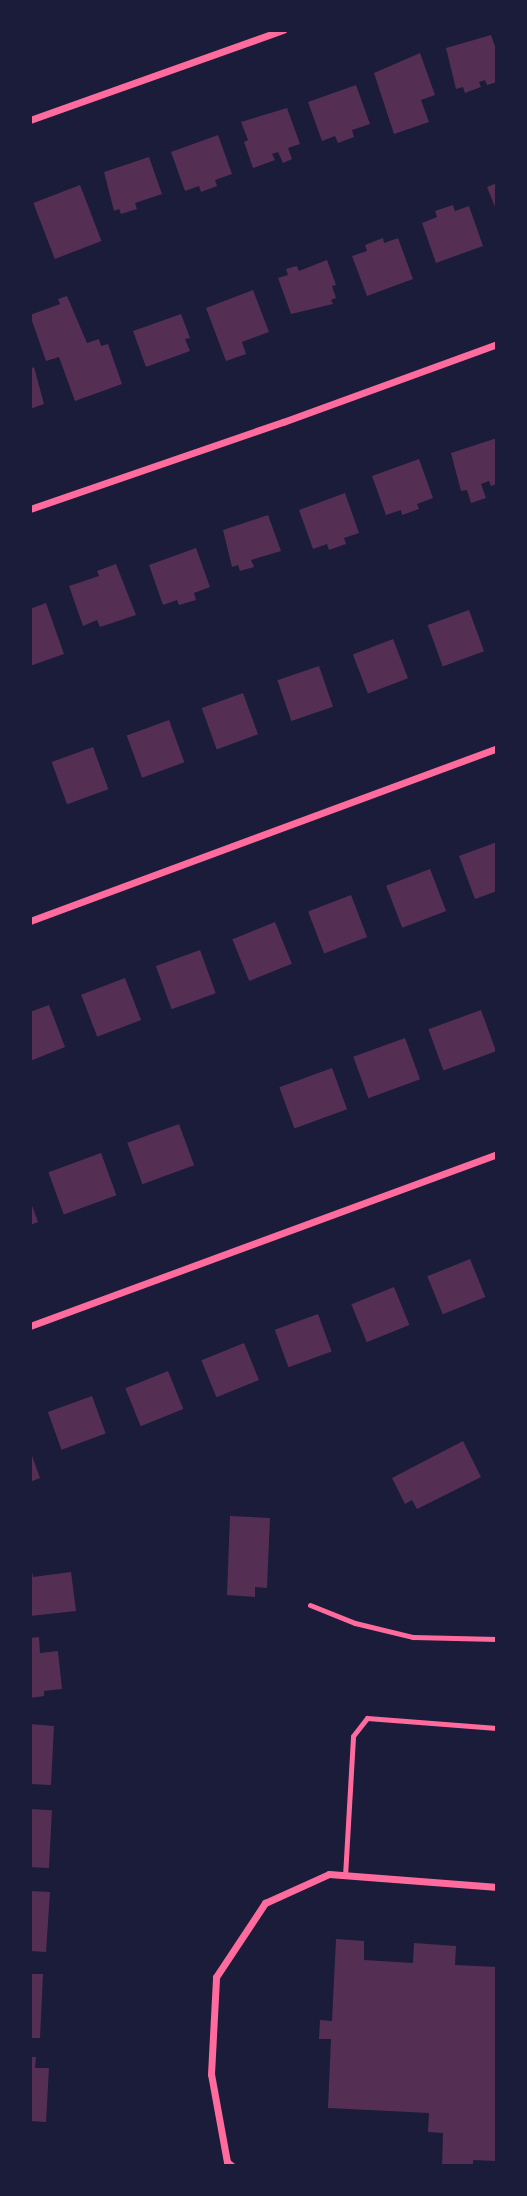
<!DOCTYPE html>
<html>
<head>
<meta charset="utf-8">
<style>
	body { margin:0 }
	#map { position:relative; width:527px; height:2196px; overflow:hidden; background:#1b1b3a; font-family:Rubik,sans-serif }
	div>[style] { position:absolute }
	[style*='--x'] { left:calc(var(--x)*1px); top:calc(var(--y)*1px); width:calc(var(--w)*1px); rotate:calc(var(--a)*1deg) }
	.building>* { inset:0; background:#542f53; transform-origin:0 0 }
	.service>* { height:5px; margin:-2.5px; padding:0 2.5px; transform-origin:2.5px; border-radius:2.5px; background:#ff6b9d }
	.minor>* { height:7px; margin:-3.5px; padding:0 3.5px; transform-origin:3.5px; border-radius:3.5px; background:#ff6b9d }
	span { translate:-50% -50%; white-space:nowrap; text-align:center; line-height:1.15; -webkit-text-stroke:7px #1b1b3a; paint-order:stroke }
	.frame { position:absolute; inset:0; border:32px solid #1b1b3a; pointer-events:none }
</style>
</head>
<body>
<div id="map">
	<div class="building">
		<div style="clip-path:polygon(491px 35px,497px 52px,497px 82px,487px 85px,485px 80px,479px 82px,481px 87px,465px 93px,463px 87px,456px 89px,446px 48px)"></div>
		<div style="clip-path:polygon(420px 53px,435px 95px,421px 100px,429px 122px,394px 134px,374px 73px)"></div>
		<div style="clip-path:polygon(356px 85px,370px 124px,352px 130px,354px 137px,338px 143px,335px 136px,322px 141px,308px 102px)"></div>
		<div style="clip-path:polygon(287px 108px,300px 144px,288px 148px,292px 159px,283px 163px,278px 152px,272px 154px,275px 160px,253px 168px,244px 142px,248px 140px,241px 122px)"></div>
		<div style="clip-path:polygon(218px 135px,232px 174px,215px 180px,217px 186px,201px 192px,199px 186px,185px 191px,171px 152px)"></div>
		<div style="clip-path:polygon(149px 157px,162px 194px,135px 203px,137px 209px,121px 214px,119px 209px,114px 211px,104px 172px)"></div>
		<div style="clip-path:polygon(497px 183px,497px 212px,487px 187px)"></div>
		<div style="left:80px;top:185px;width:60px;height:50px;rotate:69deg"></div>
		<div style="clip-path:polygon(453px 205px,455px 211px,469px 206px,483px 246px,436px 263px,422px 223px,437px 217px,435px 211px)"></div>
		<div style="clip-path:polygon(383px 238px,384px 243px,398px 238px,413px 279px,367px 296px,352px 256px,367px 251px,365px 245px)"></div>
		<div style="clip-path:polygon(327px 260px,336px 285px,332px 286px,336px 298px,331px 300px,333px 304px,291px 314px,278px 278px,288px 275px,286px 269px,297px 266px,299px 271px)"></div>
		<div style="clip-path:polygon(253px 290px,269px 332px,242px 342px,246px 354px,226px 361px,206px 308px)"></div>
		<div style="clip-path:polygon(67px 296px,87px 343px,99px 339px,101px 346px,108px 344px,122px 384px,75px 401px,59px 357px,46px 361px,30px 315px,60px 304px,58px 299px)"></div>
		<div style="clip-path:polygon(181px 314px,190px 338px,185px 339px,190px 351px,146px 367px,133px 331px)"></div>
		<div style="clip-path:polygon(34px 367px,44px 404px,30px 409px,30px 369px)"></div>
		<div style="clip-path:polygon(497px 438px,497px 484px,491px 486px,489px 481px,481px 484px,486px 498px,471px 503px,467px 490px,461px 491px,451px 453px)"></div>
		<div style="clip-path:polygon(419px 459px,433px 498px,417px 504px,419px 509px,402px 515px,401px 510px,386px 515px,372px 476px)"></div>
		<div style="clip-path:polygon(345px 493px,359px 533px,344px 538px,346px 544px,329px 550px,327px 544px,313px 549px,299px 510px)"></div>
		<div style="clip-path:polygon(268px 515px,281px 551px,251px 560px,254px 567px,240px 571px,238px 565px,232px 567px,223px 530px)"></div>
		<div style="clip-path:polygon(196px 548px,210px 587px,194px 593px,196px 600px,179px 605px,177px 600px,163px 605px,149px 565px)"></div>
		<div style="clip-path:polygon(116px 564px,136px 615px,100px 627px,97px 620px,83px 626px,69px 586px,99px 576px,97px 571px)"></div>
		<div style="clip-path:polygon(46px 603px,64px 654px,30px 666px,30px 609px)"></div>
		<div style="left:469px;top:610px;width:44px;height:44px;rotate:70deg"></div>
		<div style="left:393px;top:639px;width:42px;height:43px;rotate:69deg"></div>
		<div style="left:319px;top:666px;width:43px;height:44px;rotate:71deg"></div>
		<div style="left:243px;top:693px;width:44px;height:44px;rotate:70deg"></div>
		<div style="left:169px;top:720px;width:45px;height:45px;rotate:70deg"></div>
		<div style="left:93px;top:747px;width:45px;height:44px;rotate:70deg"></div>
		<div style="clip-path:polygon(497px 842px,497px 891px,475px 899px,459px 856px)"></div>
		<div style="left:430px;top:869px;width:45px;height:47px;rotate:69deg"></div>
		<div style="left:351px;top:895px;width:45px;height:46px;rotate:69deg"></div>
		<div style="left:275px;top:922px;width:45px;height:46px;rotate:68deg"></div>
		<div style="left:200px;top:950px;width:46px;height:47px;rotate:70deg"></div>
		<div style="left:125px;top:978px;width:45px;height:47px;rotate:69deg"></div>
		<div style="clip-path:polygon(49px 1005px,65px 1047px,30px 1061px,30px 1012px)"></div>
		<div style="left:481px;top:1010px;width:44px;height:56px;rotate:70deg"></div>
		<div style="left:405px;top:1038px;width:44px;height:55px;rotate:70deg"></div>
		<div style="left:332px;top:1068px;width:44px;height:56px;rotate:70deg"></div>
		<div style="left:179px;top:1124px;width:44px;height:55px;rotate:70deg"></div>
		<div style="left:101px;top:1153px;width:45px;height:56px;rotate:70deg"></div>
		<div style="clip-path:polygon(30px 1200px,38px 1222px,30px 1225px)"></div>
		<div style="left:470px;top:1259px;width:41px;height:46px;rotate:68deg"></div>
		<div style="left:394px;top:1287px;width:41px;height:46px;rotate:68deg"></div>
		<div style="left:318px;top:1314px;width:40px;height:46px;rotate:70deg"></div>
		<div style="left:244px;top:1343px;width:40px;height:46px;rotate:68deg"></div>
		<div style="left:168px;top:1371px;width:41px;height:46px;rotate:68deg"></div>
		<div style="left:92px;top:1396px;width:40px;height:47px;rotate:70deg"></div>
		<div style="clip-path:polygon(463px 1441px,481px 1477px,417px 1509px,412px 1500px,405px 1504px,392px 1478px)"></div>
		<div style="clip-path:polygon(30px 1450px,40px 1478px,30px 1482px)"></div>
		<div style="clip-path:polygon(230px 1516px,270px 1518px,267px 1588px,255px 1587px,255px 1597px,227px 1595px)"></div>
		<div style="clip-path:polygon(30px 1560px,33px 1577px,71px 1572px,76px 1611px,30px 1616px)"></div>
		<div style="clip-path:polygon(39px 1637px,40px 1653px,58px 1651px,62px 1689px,44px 1691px,44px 1696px,30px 1698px,30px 1638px)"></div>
		<div style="clip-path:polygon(30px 1724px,54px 1726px,51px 1785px,30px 1784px)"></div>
		<div style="left:30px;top:1809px;width:22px;height:58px;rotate:3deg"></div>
		<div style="clip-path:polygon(30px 1891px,50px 1892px,46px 1952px,30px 1951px)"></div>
		<div style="clip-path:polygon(336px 1939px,364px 1941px,364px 1960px,413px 1963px,414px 1943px,456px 1946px,455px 1965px,497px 1967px,497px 2161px,473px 2160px,473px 2166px,442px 2166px,443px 2133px,428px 2132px,429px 2113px,328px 2108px,331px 2039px,319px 2039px,320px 2020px,332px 2021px)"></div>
		<div style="clip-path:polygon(30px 1974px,43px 1974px,40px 2038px,30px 2038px)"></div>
		<div style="clip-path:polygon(30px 2057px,36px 2057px,35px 2068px,49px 2068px,46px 2122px,30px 2121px)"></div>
	</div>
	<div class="service">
		<div style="--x:310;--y:1605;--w:48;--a:21.8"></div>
		<div style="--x:355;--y:1623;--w:60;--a:13.6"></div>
		<div style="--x:413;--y:1637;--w:84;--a:1.4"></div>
		<div style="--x:345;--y:1876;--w:140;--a:-86.7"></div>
		<div style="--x:353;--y:1736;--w:23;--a:-52"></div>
		<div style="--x:367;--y:1718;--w:130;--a:4.4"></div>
	</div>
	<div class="minor">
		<div style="--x:30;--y:120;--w:269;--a:-19.6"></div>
		<div style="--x:30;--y:509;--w:268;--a:-19"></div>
		<div style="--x:283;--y:422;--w:228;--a:-20"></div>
		<div style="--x:30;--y:921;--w:498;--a:-20.3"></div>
		<div style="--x:30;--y:1326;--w:498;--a:-20.2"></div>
		<div style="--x:232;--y:2166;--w:6;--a:-141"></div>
		<div style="--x:227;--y:2162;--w:89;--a:-100.3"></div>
		<div style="--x:211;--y:2074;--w:97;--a:-87"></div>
		<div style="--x:216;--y:1977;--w:89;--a:-56.5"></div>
		<div style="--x:265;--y:1903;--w:70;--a:-24.4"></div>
		<div style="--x:329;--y:1874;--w:169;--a:4.4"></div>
	</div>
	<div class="frame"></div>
</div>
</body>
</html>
